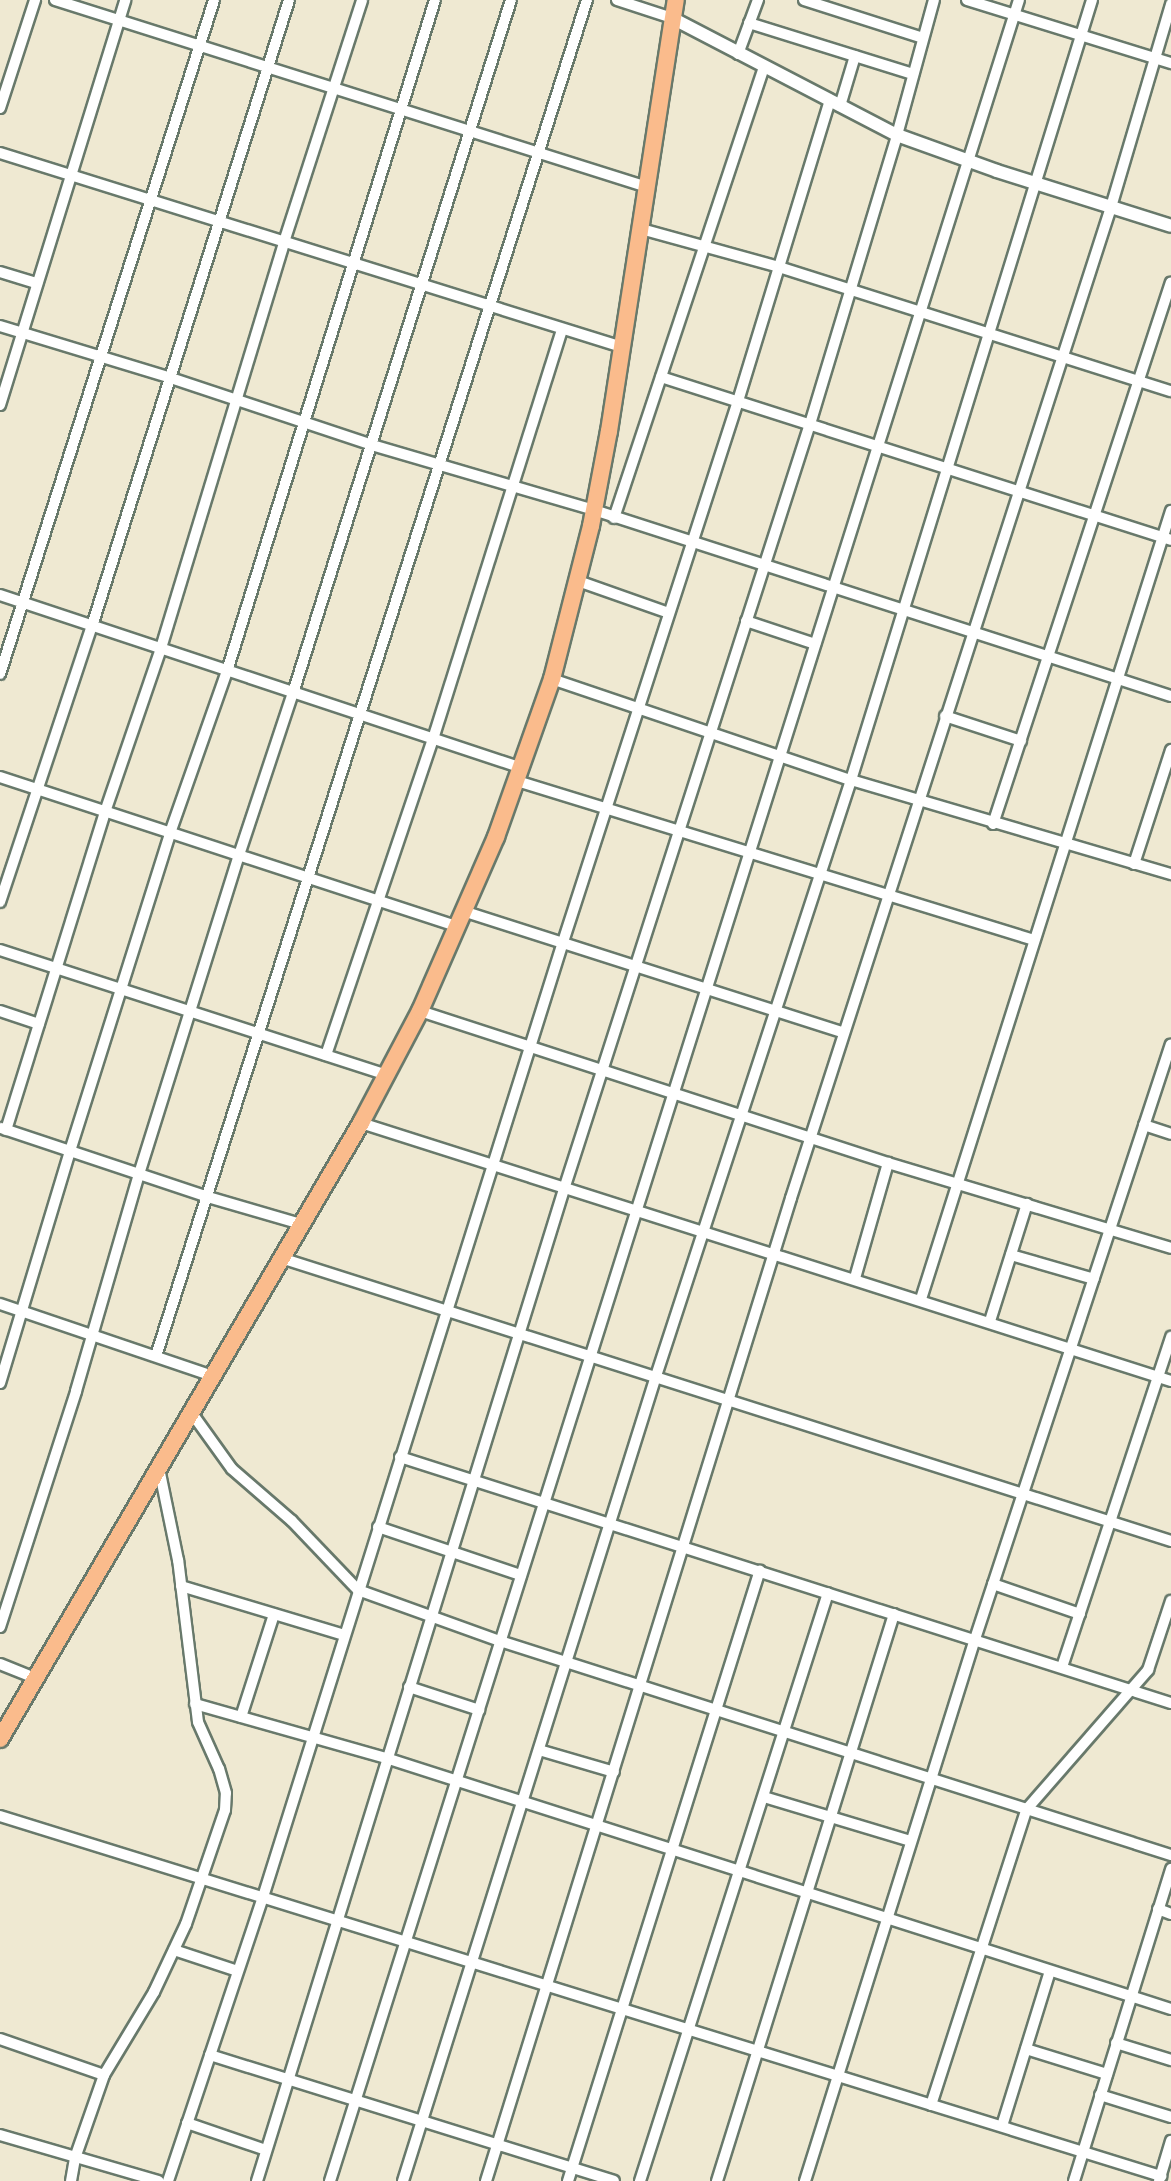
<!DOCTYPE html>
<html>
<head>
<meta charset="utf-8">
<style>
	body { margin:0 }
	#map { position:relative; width:1171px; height:2181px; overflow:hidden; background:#efe9d2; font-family:"EB Garamond",serif }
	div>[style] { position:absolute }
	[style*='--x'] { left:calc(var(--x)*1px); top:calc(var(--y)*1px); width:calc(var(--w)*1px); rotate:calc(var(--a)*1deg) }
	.roads { filter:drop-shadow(2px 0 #68796b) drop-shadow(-2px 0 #68796b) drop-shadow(0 2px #68796b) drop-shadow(0 -2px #68796b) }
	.minor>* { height:10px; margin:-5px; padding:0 5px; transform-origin:5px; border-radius:5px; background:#fff }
	.tertiary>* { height:12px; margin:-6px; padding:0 6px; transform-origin:6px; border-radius:6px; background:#fff }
	.primary>* { height:16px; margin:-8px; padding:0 8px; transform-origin:8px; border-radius:8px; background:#fabb8c }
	span { translate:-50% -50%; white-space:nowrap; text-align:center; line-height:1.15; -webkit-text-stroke:5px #f6f6f2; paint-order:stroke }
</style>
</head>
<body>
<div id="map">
	<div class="roads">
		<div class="minor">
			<div style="--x:55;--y:0;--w:621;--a:17.53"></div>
			<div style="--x:617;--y:0;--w:58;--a:18.1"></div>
			<div style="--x:804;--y:0;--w:125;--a:17.7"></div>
			<div style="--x:967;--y:0;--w:214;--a:17.2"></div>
			<div style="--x:749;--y:23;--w:172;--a:17.3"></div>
			<div style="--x:738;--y:54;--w:58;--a:-69.7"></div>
			<div style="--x:840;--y:106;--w:52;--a:-73.3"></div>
			<div style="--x:0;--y:108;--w:114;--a:-72"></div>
			<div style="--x:0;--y:153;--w:652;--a:17.32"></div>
			<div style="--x:641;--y:229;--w:143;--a:15.4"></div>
			<div style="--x:779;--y:267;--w:411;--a:17.6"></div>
			<div style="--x:0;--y:272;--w:39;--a:17"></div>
			<div style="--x:0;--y:326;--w:179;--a:16.9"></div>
			<div style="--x:171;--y:378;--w:212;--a:18.4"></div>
			<div style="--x:372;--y:445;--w:231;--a:16.3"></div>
			<div style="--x:594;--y:510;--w:606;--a:17.87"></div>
			<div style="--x:661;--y:377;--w:535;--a:17.72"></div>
			<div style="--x:0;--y:405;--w:424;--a:-72.8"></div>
			<div style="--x:614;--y:518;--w:475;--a:-71.6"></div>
			<div style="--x:578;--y:581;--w:96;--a:19.4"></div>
			<div style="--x:0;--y:595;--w:550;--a:18.34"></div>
			<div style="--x:746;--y:621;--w:73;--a:18.4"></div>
			<div style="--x:0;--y:674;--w:707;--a:-72.38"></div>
			<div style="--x:552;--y:679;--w:316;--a:18.7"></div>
			<div style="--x:851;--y:780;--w:334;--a:16.4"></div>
			<div style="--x:945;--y:716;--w:80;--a:18.2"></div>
			<div style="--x:0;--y:777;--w:483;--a:18.1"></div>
			<div style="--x:517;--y:781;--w:541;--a:17.09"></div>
			<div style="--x:993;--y:824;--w:570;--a:-71.82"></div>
			<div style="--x:1134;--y:864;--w:120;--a:-72"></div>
			<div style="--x:0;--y:902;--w:291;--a:-71.6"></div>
			<div style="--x:92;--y:626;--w:656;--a:-72.53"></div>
			<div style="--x:466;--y:912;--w:396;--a:17.7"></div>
			<div style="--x:0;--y:950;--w:406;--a:17.9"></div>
			<div style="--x:0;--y:1011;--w:41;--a:18.4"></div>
			<div style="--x:420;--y:1011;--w:492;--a:18"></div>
			<div style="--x:888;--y:1163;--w:295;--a:16.7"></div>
			<div style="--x:326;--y:1055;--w:334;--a:-71.3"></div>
			<div style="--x:433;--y:739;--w:429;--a:-72.5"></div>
			<div style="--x:361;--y:1123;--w:850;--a:17.67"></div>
			<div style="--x:1144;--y:1125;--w:28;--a:18"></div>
			<div style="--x:1;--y:1128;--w:218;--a:18.4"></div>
			<div style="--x:208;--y:1197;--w:97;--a:16.2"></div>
			<div style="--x:6;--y:1130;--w:333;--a:-72.7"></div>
			<div style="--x:105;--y:812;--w:173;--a:-71.1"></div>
			<div style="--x:161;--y:648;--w:424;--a:-73.1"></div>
			<div style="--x:284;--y:242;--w:254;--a:-72.1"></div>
			<div style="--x:1011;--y:1255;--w:86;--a:16.1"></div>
			<div style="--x:281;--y:1258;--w:934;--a:17.64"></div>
			<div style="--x:855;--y:1278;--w:120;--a:-74"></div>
			<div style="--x:921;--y:1299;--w:827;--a:-72.4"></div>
			<div style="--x:0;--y:1304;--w:225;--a:18.7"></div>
			<div style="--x:990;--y:1321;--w:123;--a:-72.5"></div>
			<div style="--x:156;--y:1356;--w:1423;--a:-72.37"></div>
			<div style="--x:0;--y:1383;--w:242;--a:-73.2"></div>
			<div style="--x:70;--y:1151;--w:333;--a:-72.5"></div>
			<div style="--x:170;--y:833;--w:172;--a:-70.6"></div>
			<div style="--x:227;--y:671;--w:702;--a:-72.78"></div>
			<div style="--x:191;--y:1412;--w:70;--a:54.3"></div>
			<div style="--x:232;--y:1469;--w:79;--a:40.9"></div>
			<div style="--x:292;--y:1521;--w:95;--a:46.3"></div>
			<div style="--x:358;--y:1590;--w:151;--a:19.8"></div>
			<div style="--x:500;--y:1641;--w:704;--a:17.69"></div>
			<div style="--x:400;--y:1457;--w:809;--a:17.7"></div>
			<div style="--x:378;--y:1527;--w:151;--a:18.6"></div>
			<div style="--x:993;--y:1584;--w:92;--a:19"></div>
			<div style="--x:181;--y:1586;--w:170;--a:16.7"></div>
			<div style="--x:0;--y:1627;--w:248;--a:-72.1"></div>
			<div style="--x:76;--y:1391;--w:226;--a:-73.8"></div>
			<div style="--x:139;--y:1174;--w:334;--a:-72.6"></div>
			<div style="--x:239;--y:855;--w:171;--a:-71.6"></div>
			<div style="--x:293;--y:693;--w:726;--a:-72.54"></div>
			<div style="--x:0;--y:1664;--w:38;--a:22"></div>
			<div style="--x:1062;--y:1667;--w:348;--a:-71.7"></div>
			<div style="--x:409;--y:1687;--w:74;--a:18.2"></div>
			<div style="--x:195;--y:1704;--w:198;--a:15.8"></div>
			<div style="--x:386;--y:1758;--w:824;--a:17.73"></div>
			<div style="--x:241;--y:1717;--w:108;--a:-72.2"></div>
			<div style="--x:539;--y:1750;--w:78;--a:16.3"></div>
			<div style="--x:764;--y:1797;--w:153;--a:16.7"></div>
			<div style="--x:0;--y:1816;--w:1216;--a:17.23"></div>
			<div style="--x:1158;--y:1909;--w:14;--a:21"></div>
			<div style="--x:174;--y:1950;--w:67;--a:18.2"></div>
			<div style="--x:0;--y:2039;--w:110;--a:19.1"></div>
			<div style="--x:1116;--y:2043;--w:58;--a:17.2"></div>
			<div style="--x:1026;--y:2049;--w:85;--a:17.2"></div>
			<div style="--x:210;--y:2055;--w:423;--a:17.3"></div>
			<div style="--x:1100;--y:2095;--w:74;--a:17.2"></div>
			<div style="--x:931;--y:2105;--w:310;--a:-72.1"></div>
			<div style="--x:1026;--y:1810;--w:186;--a:-48.9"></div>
			<div style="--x:1148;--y:1670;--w:73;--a:-71.6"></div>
			<div style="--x:187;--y:2123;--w:83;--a:18.9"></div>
			<div style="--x:1002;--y:2126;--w:162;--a:-72.8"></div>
			<div style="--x:0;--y:2135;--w:165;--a:16.2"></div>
			<div style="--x:71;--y:2181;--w:23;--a:-80"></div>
			<div style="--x:75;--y:2158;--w:88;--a:-70.7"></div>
			<div style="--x:104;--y:2075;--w:97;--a:-58.9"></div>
			<div style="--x:154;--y:1992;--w:75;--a:-64.8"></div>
			<div style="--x:186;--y:1924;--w:120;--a:-71.1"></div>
			<div style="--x:225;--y:1810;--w:17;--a:-87"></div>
			<div style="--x:226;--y:1793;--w:25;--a:-106"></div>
			<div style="--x:219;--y:1769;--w:51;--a:-114.1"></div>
			<div style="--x:198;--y:1722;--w:163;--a:-97"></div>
			<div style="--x:178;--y:1560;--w:94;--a:-101.7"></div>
			<div style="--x:168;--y:2181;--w:299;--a:-71.5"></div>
			<div style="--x:263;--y:1897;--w:1001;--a:-72.56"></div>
			<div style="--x:563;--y:942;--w:569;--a:-72.07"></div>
			<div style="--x:738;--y:401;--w:314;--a:-73"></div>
			<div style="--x:257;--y:2181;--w:1042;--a:-72.8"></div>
			<div style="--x:565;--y:1186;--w:800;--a:-72.18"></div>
			<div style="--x:810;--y:424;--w:302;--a:-73.2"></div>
			<div style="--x:897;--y:135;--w:140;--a:-74.7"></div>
			<div style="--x:330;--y:2181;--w:2287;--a:-72.47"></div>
			<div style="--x:403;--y:2181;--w:844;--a:-72.55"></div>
			<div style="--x:656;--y:1376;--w:627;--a:-71.88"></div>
			<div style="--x:851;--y:780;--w:816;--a:-72.83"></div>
			<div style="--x:486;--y:2181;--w:1029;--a:-72.76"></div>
			<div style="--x:791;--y:1198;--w:1041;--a:-72.1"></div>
			<div style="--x:1111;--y:207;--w:212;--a:-73.5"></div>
			<div style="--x:568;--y:2181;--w:640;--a:-72.56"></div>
			<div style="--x:640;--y:2181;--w:617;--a:-72.27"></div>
			<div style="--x:717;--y:2181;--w:594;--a:-72.66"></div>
			<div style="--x:805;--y:2181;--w:568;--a:-72.59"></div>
			<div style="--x:975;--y:1639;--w:626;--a:-71.77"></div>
			<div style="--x:1074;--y:2181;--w:327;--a:-72.7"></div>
			<div style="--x:1159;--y:2181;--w:42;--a:-73.3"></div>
		</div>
		<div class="tertiary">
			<div style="--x:672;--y:18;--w:254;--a:27.5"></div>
			<div style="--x:897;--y:135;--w:106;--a:19.8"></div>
			<div style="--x:997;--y:171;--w:182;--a:17.5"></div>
		</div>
		<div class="primary">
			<div style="--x:0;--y:1739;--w:714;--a:-59.63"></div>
			<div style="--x:361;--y:1123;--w:127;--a:-62.2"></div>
			<div style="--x:420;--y:1011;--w:190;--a:-66.4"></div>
			<div style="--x:496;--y:837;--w:168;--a:-70.5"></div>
			<div style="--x:552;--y:679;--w:158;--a:-75.7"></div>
			<div style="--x:591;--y:526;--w:97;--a:-79.3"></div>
			<div style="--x:609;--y:431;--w:436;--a:-81.2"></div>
		</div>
	</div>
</div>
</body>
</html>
